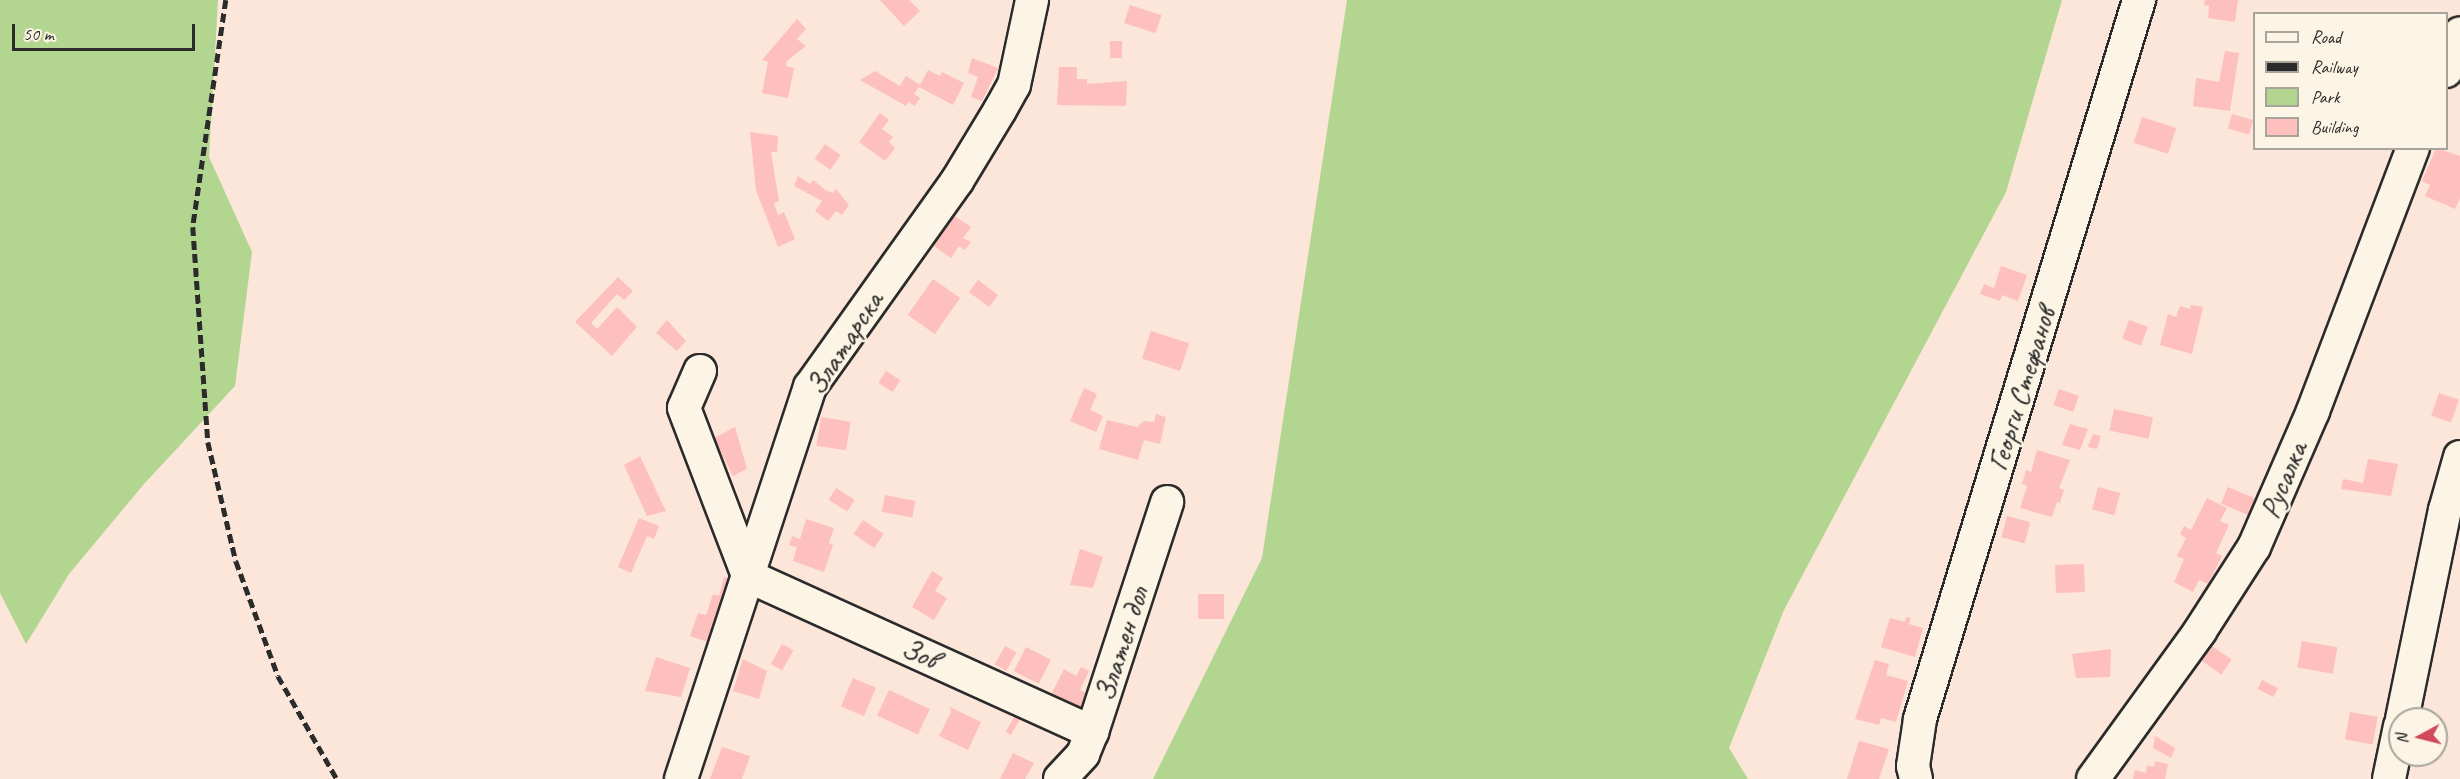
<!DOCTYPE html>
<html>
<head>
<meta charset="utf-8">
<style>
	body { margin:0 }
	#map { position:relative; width:2460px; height:779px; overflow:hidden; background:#fce5d9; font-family:Caveat,sans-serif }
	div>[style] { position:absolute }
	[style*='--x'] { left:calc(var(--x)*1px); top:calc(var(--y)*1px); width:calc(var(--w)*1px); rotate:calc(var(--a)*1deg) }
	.green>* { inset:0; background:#b2d590 }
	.building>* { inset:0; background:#fdc0bd; transform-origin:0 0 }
	.roads { filter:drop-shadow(2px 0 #2b2b2b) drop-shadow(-2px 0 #2b2b2b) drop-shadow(0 2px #2b2b2b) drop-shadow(0 -2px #2b2b2b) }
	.minor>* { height:32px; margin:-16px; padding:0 16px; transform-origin:16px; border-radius:16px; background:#fcf5e5 }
	.rail>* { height:4.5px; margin-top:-2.25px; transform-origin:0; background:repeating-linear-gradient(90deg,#2b2b2b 0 9px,transparent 0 13.5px) }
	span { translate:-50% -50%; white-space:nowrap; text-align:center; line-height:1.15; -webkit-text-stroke:5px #fcf5e5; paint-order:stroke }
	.street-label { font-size:30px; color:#2b2b2b }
	.legend { position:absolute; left:2253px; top:12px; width:195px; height:138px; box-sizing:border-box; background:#fcf5e5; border:2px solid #a8a49b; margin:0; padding:8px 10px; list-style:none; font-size:18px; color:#2b2b2b }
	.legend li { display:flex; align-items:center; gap:12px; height:30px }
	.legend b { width:30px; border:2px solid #a8a49b }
	.north { position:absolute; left:2388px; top:707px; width:60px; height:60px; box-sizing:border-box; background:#fcf5e5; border:2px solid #a8a49b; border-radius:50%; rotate:263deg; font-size:16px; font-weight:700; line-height:24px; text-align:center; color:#2b2b2b }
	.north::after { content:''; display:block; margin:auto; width:21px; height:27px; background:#d1495b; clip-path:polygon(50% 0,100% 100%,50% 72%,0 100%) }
	.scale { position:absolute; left:12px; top:24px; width:183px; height:27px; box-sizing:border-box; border:3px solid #2b2b2b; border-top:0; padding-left:8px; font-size:18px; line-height:21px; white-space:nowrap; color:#2b2b2b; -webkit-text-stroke:4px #fcf5e5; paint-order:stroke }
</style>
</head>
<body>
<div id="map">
	<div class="green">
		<div style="clip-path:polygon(0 0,218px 0,209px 157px,252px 252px,235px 386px,144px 484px,69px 574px,26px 644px,0 593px)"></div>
		<div style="clip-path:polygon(1347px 0,2062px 0,2006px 192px,1784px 610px,1729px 748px,1748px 779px,1153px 779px,1262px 558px)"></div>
	</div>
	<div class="building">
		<div style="clip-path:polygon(880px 0,909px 0,920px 11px,904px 26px)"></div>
		<div style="clip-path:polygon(2205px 0,2238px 0,2235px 22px,2208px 18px,2209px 6px,2204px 5px)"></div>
		<div style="left:1130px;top:5px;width:33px;height:19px;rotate:18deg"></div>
		<div style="clip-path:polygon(797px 19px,806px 29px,797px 39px,806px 46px,787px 61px,786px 66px,794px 68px,788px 98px,762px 93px,768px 62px,762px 60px)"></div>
		<div style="left:1110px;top:41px;width:12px;height:17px"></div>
		<div style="clip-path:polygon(2225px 51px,2239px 53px,2230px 111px,2193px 106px,2196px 78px,2219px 82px)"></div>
		<div style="clip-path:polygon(972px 58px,998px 68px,982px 101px,971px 97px,978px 77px,968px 73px)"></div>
		<div style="clip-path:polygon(1059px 67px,1077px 67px,1077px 79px,1087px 79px,1087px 84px,1127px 81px,1126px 106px,1057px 105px)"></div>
		<div style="clip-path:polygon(928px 70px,940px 76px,942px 72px,964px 83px,953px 105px,919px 87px,914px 94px,920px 98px,915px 106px,908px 102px,906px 106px,860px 80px,875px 71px,900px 86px,906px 76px,920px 85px)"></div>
		<div style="clip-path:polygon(880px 113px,889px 120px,882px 129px,893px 137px,889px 142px,895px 148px,885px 161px,859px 142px)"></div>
		<div style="left:2232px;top:114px;width:22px;height:15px;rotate:16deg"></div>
		<div style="left:2142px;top:117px;width:36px;height:27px;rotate:18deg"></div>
		<div style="clip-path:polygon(750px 132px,778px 136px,777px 152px,771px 152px,779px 201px,774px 203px,778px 215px,784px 212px,795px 239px,778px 247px,756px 190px)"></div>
		<div style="left:825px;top:144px;width:19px;height:18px;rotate:35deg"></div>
		<div style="clip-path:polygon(2436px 148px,2460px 156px,2460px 198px,2455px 209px,2425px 196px,2430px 185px,2422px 181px)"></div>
		<div style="clip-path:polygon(798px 176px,810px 184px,813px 180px,825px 190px,833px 193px,836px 189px,849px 205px,842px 215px,836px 211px,828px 221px,815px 211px,822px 201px,794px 186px)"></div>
		<div style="clip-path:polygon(950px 213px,971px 227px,963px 238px,971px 242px,965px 250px,959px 246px,951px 258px,930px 243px)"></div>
		<div style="clip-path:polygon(2001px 266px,2027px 275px,2018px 301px,2002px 295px,2000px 301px,1980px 294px,1984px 284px,1994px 288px)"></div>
		<div style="clip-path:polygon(618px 277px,633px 291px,624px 300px,617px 294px,591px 323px,597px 329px,617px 307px,637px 327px,612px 356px,575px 322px)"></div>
		<div style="left:933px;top:279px;width:33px;height:44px;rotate:35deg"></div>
		<div style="left:978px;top:280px;width:25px;height:15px;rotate:37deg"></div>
		<div style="clip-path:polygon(2191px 305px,2203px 307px,2192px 354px,2160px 345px,2168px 314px,2176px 317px,2180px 306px,2190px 309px)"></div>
		<div style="clip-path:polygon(667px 320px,686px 341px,677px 351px,656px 333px)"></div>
		<div style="left:2129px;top:320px;width:20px;height:20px;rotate:20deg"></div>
		<div style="left:1151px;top:331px;width:40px;height:29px;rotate:18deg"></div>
		<div style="left:886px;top:371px;width:17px;height:14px;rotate:33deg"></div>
		<div style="clip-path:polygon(1084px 388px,1097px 394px,1090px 410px,1103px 416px,1096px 432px,1070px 421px)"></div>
		<div style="left:2059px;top:389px;width:21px;height:17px;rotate:19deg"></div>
		<div style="left:2439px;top:393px;width:21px;height:24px;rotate:19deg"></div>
		<div style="left:2114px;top:409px;width:40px;height:22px;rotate:12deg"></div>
		<div style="clip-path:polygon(1156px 414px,1166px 417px,1160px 444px,1144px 440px,1138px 460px,1099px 449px,1107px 420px,1137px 427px,1144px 421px,1154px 422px)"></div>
		<div style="left:821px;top:417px;width:30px;height:29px;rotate:9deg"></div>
		<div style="clip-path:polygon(2070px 424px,2088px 429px,2080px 450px,2062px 445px)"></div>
		<div style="clip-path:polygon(735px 427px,747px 469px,733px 476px,714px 438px)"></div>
		<div style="clip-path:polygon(2093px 434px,2101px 436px,2097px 449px,2088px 447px)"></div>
		<div style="clip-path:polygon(2037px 450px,2070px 460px,2059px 488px,2064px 490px,2060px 503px,2057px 502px,2052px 517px,2020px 508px,2027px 486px,2022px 484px,2026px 470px,2031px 472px)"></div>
		<div style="clip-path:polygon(640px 456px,661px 501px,666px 511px,647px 516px,624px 465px)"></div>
		<div style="clip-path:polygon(2368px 459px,2398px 464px,2391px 496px,2341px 489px,2343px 479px,2363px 483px)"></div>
		<div style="left:2098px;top:487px;width:23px;height:23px;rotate:15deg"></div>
		<div style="left:2228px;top:487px;width:30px;height:18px;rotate:23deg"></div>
		<div style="left:836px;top:488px;width:22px;height:14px;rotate:32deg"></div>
		<div style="left:885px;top:495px;width:31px;height:17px;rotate:11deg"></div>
		<div style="clip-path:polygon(2207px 498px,2227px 508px,2220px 521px,2229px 525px,2216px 553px,2222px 556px,2208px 584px,2199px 580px,2193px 592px,2174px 582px,2184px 559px,2177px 556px,2186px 538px,2180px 534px,2184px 526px,2191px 530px)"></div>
		<div style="left:2007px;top:516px;width:24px;height:22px;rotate:15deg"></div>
		<div style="clip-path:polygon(639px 518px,659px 526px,654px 539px,647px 536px,631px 573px,618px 567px)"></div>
		<div style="clip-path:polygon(806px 519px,834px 528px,829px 543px,833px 545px,824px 572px,793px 561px,797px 547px,789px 545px,792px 536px,800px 539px)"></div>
		<div style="left:863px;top:520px;width:25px;height:17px;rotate:34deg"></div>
		<div style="clip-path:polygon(1080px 549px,1103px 557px,1093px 588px,1070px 585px)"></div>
		<div style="left:2084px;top:564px;width:28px;height:29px;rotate:88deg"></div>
		<div style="clip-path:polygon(932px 571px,943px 578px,935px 591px,947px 598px,934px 620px,912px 607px)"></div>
		<div style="clip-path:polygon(724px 577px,736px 581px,716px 645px,690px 636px,698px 613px,706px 615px,713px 594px,719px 596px)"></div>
		<div style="left:1224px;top:594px;width:25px;height:26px;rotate:90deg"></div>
		<div style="clip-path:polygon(1906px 617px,1911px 618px,1909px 624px,1923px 628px,1915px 657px,1881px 647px,1890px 618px,1905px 622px)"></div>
		<div style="left:2302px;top:641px;width:36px;height:27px;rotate:10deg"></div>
		<div style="left:782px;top:644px;width:13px;height:23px;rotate:29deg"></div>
		<div style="left:1005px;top:646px;width:13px;height:21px;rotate:29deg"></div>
		<div style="left:2212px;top:646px;width:24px;height:18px;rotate:35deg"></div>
		<div style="left:1026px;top:647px;width:28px;height:27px;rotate:27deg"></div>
		<div style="clip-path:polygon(2111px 649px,2110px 677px,2076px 678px,2072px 654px)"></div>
		<div style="clip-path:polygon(656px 657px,690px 668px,681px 697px,645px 691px)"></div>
		<div style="clip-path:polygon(743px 659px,767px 671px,759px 699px,733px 691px)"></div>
		<div style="clip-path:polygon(1875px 660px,1889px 664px,1886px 675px,1908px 681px,1896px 722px,1881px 718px,1879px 725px,1855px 719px)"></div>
		<div style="clip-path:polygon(1081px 667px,1089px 671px,1080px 690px,1088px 694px,1081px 708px,1052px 693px,1064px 669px,1076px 676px)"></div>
		<div style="left:853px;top:678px;width:25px;height:31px;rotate:23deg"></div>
		<div style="left:2262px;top:680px;width:18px;height:10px;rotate:27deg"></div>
		<div style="left:889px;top:690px;width:45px;height:28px;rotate:25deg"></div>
		<div style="left:1021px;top:706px;width:6px;height:30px;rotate:31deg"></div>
		<div style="clip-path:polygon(950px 707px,981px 722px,968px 750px,939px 736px,951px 712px)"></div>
		<div style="left:2350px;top:712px;width:28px;height:28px;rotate:10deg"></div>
		<div style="clip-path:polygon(2155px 736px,2175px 748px,2171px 758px,2153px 748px)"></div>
		<div style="clip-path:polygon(1859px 741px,1889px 749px,1879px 779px,1847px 779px)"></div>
		<div style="clip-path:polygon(722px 747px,750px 756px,742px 779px,710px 779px)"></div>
		<div style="clip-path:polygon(1013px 753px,1034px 763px,1025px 779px,1000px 779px)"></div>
		<div style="clip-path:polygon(2155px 761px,2168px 764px,2165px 779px,2133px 779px,2135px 770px,2146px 773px,2147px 765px,2154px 767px)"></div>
	</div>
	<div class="roads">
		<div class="minor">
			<div style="--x:2446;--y:71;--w:40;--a:-69.8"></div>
			<div style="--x:700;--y:371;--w:40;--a:113.4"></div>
			<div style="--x:684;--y:408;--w:180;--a:69.1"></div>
			<div style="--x:748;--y:576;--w:378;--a:24.4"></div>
			<div style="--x:2402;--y:719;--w:213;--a:-78.4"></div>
			<div style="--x:2445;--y:510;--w:55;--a:-74.2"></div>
			<div style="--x:681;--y:779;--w:413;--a:-71.8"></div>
			<div style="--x:810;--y:387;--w:253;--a:-54.5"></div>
			<div style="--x:957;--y:181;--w:83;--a:-58.8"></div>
			<div style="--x:1000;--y:110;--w:29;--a:-61"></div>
			<div style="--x:1014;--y:85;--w:87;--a:-78"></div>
			<div style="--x:1060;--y:779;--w:34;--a:-47"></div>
			<div style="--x:1083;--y:754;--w:24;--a:-68"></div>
			<div style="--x:1092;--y:732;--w:242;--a:-71.9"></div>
			<div style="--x:1916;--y:779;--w:13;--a:-103"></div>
			<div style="--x:1913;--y:766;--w:48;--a:-81.5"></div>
			<div style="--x:1920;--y:719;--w:752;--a:-73.06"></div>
			<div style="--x:2093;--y:779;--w:183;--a:-54.1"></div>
			<div style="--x:2200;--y:631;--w:100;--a:-57.3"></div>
			<div style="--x:2254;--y:547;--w:148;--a:-66.5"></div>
			<div style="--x:2313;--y:411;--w:281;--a:-69.2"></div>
			<div style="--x:2389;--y:779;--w:54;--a:-78.3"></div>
		</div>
	</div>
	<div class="rail">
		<div style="--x:226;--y:0;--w:229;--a:98.3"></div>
		<div style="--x:193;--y:227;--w:216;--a:86"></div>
		<div style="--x:208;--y:442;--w:122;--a:76.8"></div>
		<div style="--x:236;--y:561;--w:122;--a:69.9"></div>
		<div style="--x:278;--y:676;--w:119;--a:60.2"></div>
	</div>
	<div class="street-label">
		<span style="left:844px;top:343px;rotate:-57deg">Златарска</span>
		<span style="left:2021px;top:389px;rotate:-73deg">Георги Стефанов</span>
		<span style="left:2283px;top:480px;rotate:-67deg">Русалка</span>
		<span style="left:1121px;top:644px;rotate:-72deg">Златен дол</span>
		<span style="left:920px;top:653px;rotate:24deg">Зов</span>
	</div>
	<ul class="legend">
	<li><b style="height:8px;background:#fcf5e5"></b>Road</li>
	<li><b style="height:8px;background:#2b2b2b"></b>Railway</li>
	<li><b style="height:16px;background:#b2d590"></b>Park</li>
	<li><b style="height:16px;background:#fdc0bd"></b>Building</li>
	</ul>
	<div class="north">N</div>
	<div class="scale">50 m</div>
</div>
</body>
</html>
